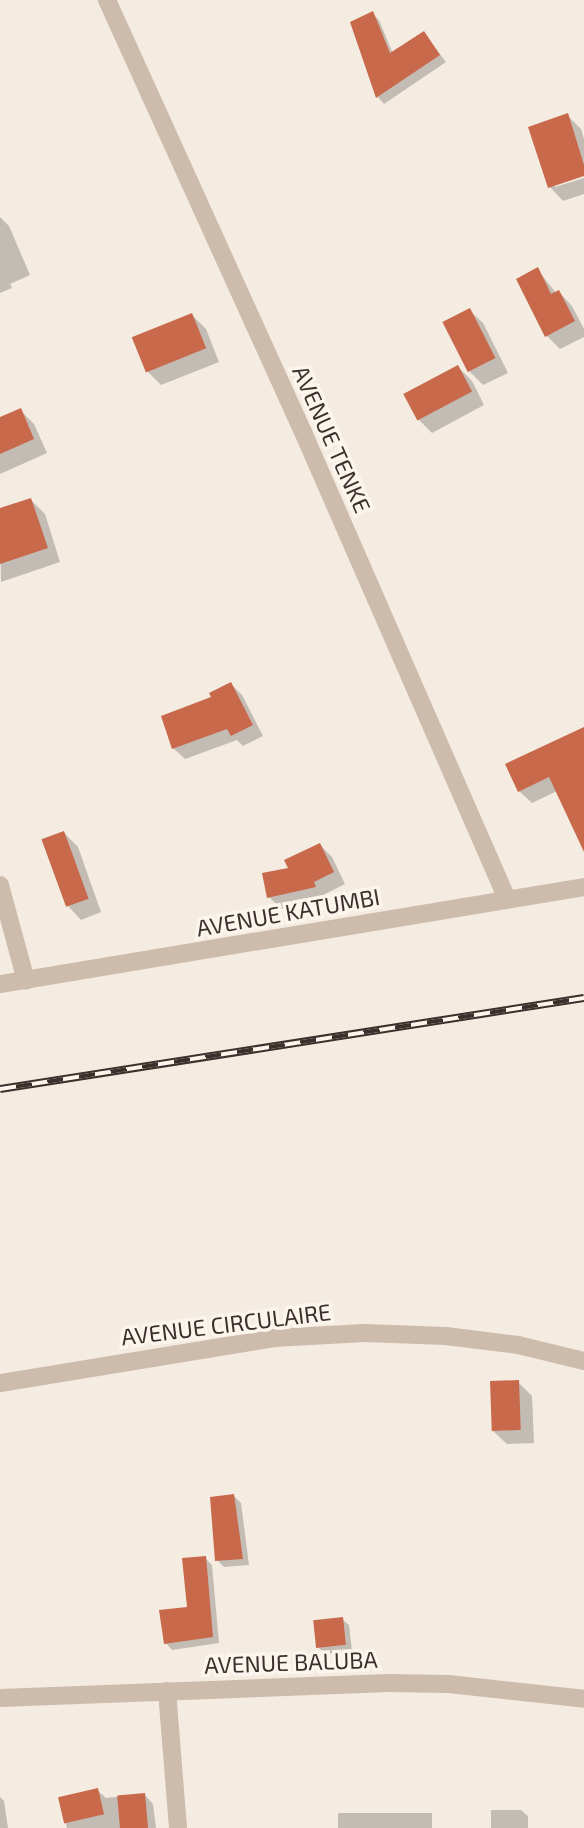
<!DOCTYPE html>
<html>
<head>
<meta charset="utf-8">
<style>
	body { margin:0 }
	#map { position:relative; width:584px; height:1828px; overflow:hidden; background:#f4ebe1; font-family:"Exo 2",sans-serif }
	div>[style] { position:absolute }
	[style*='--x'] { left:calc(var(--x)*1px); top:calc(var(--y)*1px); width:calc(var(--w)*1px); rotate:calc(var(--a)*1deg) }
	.shadow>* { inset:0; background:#0003; transform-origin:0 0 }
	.building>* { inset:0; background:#c8694b; transform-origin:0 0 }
	.street>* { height:18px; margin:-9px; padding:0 9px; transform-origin:9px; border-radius:9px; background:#cdbbac }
	.rail>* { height:8px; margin-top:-4px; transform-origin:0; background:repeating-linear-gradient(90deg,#fbf5ee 0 16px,#3b302b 0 32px); box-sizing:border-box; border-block:2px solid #3b302b }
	span { translate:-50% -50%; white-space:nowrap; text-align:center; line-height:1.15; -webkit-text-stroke:7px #fbf5ee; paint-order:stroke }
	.street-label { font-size:23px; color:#3b302b }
</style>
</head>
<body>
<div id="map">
	<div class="shadow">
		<div style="clip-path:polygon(372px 13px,379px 20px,393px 54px,424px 33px,446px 62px,384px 104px,378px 97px,352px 23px)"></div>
		<div style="clip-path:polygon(567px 115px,581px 129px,584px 139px,584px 174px,555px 184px,555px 187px,584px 178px,584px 194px,563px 201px,550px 187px)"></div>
		<div style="clip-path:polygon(0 217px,9px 226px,30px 275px,10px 284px,12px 288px,0 293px)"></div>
		<div style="clip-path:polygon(537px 269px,556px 293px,559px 292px,572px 306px,584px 329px,584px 337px,560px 349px,546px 335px)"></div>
		<div style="clip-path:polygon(469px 310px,483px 323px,508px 373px,483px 385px,469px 371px,444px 322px)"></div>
		<div style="clip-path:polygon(192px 315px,206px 329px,219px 362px,161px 385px,147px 371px,134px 338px)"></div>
		<div style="clip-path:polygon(458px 367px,472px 381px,484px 405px,432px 433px,418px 419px)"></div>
		<div style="clip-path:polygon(20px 410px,34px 424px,47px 453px,0 474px,0 419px)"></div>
		<div style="clip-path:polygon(31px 500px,45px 514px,60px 562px,1px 582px,0 510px)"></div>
		<div style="clip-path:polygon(231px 684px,242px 695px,263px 736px,243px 746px,237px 740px,185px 759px,173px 748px,213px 698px)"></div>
		<div style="clip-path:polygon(584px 728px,584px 838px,557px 791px,532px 803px,519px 791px)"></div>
		<div style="clip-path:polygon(64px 833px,78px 847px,101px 912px,81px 920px,68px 906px)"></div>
		<div style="clip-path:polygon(320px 845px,332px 857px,345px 884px,325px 894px,327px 899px,281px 909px,269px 897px,290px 869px)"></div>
		<div style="clip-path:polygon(518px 1382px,532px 1396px,534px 1443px,507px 1444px,493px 1431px)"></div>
		<div style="clip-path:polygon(234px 1496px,241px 1503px,249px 1565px,224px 1567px,217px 1560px)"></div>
		<div style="clip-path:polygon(205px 1558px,212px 1565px,219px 1643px,172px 1650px,166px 1643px,188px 1608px)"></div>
		<div style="clip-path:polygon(342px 1619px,349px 1625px,352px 1651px,325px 1654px,318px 1647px)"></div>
		<div style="clip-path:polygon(97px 1790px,106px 1798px,144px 1794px,153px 1804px,156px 1828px,67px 1828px,60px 1799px)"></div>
		<div style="clip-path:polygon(0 1797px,4px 1801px,8px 1828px,0 1828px)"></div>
		<div style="clip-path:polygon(491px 1810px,521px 1810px,528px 1816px,528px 1828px,491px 1828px)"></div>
		<div style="left:338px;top:1813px;width:94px;height:15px"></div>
	</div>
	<div class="building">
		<div style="clip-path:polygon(373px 11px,390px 53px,424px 31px,440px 55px,376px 98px,350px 22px)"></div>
		<div style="clip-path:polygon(568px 113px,584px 165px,584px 176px,548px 188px,528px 127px)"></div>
		<div style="clip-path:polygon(538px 267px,551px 294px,559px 290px,575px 321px,545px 337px,516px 279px)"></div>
		<div style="left:470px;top:308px;width:56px;height:31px;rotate:63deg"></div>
		<div style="left:192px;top:313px;width:38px;height:65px;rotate:68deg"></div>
		<div style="left:458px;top:365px;width:30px;height:62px;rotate:62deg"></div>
		<div style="clip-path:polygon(21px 408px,34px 439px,0 454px,0 417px)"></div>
		<div style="clip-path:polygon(31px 498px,48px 548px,0 564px,0 508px)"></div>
		<div style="clip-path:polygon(231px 682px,253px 725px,231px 736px,227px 729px,172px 749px,161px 716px,211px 697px,209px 693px)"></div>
		<div style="clip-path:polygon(584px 727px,584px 852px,549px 777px,518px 792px,505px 764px)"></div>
		<div style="left:64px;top:831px;width:72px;height:24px;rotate:70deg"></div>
		<div style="clip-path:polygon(320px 843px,334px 872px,314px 882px,316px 887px,267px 898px,262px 873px,288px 868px,284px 860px)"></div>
		<div style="left:519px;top:1380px;width:50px;height:29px;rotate:88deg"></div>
		<div style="clip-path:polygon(234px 1494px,243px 1559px,215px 1561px,210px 1497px)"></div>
		<div style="clip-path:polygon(206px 1556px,213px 1637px,164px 1644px,159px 1610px,187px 1607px,182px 1558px)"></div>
		<div style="left:343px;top:1617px;width:28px;height:30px;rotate:84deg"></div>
		<div style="left:98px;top:1788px;width:27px;height:41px;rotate:77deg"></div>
		<div style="left:145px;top:1793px;width:35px;height:28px;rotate:85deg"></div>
	</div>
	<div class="street">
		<div style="--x:107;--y:0;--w:474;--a:65.6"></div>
		<div style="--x:303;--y:432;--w:510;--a:66.4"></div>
		<div style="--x:0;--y:885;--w:99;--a:74.8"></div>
		<div style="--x:0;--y:984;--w:592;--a:-9.43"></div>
		<div style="--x:0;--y:1383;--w:278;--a:-9.3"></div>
		<div style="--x:274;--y:1338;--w:91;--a:-3.1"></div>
		<div style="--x:365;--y:1333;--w:81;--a:2.1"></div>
		<div style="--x:446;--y:1336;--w:73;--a:7.1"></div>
		<div style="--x:518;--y:1345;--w:68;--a:13.6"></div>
		<div style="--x:167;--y:1691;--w:137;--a:85.4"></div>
		<div style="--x:0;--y:1698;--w:388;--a:-2.2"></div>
		<div style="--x:388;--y:1683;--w:61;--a:0.9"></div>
		<div style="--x:449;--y:1684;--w:136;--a:6.3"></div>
	</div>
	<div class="rail">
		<div style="--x:0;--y:1089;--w:591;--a:-8.86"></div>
	</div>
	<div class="street-label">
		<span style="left:332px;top:439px;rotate:66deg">AVENUE TENKE</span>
		<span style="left:288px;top:912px;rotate:-10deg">AVENUE KATUMBI</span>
		<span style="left:226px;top:1324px;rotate:-7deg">AVENUE CIRCULAIRE</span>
		<span style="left:291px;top:1662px;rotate:-2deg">AVENUE BALUBA</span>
	</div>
</div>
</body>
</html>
